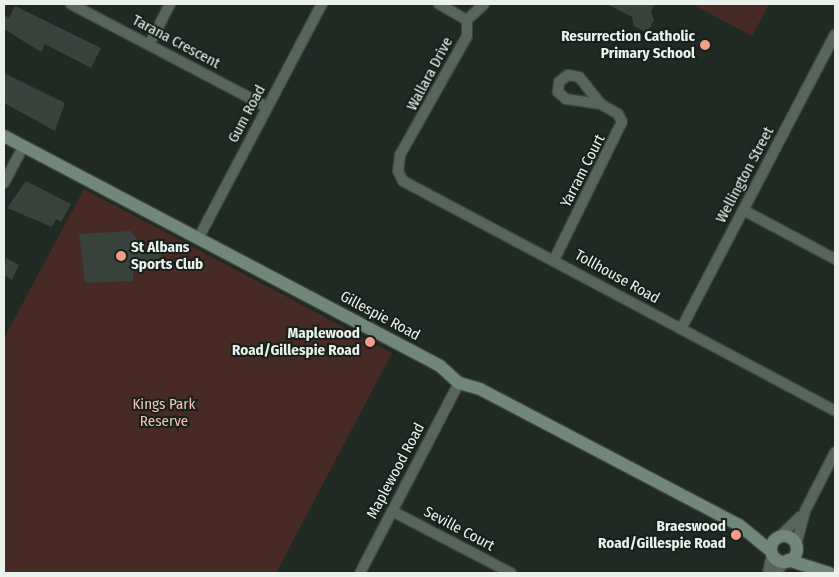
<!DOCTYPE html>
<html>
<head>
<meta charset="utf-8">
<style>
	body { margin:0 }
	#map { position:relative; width:839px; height:577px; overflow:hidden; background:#212924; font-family:"Fira Sans Condensed",sans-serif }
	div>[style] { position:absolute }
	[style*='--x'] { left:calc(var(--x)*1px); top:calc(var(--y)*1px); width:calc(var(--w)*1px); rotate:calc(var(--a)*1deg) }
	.green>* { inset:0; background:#472a23 }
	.building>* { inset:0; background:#39423d }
	.roads { filter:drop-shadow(1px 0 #3d4540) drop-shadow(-1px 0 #3d4540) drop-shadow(0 1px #3d4540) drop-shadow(0 -1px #3d4540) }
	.street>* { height:10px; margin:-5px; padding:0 5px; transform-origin:5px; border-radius:5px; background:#57655c }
	.secondary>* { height:12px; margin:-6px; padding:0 6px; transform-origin:6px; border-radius:6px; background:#718779 }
	.secondary>.ring { margin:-6px; padding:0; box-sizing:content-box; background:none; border:12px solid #718779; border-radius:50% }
	.dots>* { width:14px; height:14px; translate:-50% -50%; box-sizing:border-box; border:2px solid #17201b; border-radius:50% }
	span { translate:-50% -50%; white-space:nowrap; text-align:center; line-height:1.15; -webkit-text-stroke:4px #17201b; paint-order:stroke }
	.poi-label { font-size:15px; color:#ebf0ed; font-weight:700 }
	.right { translate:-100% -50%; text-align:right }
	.left { translate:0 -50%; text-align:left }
	.street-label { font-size:15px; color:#ebf0ed }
	.park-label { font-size:15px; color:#f9c4b7 }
	.frame { position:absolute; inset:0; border:5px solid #ebf0ed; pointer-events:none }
</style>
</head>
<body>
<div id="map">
	<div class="green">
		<div style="clip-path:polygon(692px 4px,769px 4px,752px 36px)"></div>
		<div style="clip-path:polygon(84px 189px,392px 353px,276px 573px,4px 573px,4px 338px)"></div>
	</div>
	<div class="building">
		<div style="clip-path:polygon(607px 4px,655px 4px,651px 11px,654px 20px,647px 33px,634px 26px,632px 17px)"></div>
		<div style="clip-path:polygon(15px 6px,101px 48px,91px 68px,45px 44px,41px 52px,4px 29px,4px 15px,9px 18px)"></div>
		<div style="clip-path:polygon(4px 73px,65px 103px,55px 131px,4px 103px)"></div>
		<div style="clip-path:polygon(26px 181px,71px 204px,61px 222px,56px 219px,52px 227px,7px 208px)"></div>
		<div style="clip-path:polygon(131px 231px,141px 245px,161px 245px,161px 267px,133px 268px,133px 281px,85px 283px,79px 234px)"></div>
		<div style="clip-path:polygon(6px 258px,19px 265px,12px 280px,4px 275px)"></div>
	</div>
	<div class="roads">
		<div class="street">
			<div style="--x:71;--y:4;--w:221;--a:27.7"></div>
			<div style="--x:439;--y:4;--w:32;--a:30"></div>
			<div style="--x:484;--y:4;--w:23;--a:137"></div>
			<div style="--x:467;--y:20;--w:16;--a:90"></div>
			<div style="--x:467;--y:36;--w:137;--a:119.4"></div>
			<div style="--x:400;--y:155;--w:16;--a:97"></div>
			<div style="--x:398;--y:171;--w:11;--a:63"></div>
			<div style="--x:403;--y:181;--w:489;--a:28"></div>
			<div style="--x:149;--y:45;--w:46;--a:-62.9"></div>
			<div style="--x:4;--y:183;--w:41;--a:-62.2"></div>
			<div style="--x:743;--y:210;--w:104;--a:28"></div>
			<div style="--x:198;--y:239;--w:266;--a:-62.2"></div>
			<div style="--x:554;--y:260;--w:154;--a:-63.8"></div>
			<div style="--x:622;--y:122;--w:9;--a:-117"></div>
			<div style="--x:618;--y:114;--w:20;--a:-150"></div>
			<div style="--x:601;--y:104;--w:35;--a:-172"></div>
			<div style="--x:566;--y:99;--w:11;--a:-139"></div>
			<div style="--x:558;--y:92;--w:10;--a:-84"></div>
			<div style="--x:559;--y:82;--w:11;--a:-38"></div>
			<div style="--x:568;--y:75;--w:11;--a:10"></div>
			<div style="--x:579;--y:77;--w:35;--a:51"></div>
			<div style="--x:681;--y:329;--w:332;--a:-62.4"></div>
			<div style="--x:392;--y:511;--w:134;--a:27.5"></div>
			<div style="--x:779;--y:537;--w:29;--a:-44"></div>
			<div style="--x:796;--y:545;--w:35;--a:-75"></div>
			<div style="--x:805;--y:511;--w:66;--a:-63"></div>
			<div style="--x:360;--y:573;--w:214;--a:-62.5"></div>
			<div style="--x:768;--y:573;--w:19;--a:-78"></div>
			<div style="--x:774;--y:573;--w:18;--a:-43"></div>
		</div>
		<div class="secondary">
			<div style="--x:4;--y:136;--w:493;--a:27.8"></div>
			<div style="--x:440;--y:366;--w:25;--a:42"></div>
			<div style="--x:459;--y:383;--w:22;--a:16"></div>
			<div style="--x:480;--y:389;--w:293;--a:27.7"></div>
			<div style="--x:739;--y:525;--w:41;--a:39.1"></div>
			<div class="ring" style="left:771px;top:536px;width:14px;height:14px"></div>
			<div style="--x:788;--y:560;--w:43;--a:17.6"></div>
		</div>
	</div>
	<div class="dots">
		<div style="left:705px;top:45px;background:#f49e89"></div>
		<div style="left:121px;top:256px;background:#f49e89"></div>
		<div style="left:370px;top:342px;background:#f49e89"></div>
		<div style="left:736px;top:535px;background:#f49e89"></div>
	</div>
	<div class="poi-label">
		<span class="right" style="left:695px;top:45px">Resurrection Catholic<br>Primary School</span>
		<span class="left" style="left:131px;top:256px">St Albans<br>Sports Club</span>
		<span class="right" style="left:360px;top:342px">Maplewood<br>Road/Gillespie Road</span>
		<span class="right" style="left:726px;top:535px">Braeswood<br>Road/Gillespie Road</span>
	</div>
	<div class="street-label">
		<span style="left:176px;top:42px;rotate:28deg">Tarana Crescent</span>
		<span style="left:430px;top:74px;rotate:-62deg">Wallara Drive</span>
		<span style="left:247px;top:114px;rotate:-62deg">Gum Road</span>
		<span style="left:583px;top:171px;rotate:-63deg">Yarram Court</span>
		<span style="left:745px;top:175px;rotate:-62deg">Wellington Street</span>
		<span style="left:617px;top:277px;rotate:29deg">Tollhouse Road</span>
		<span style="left:380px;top:316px;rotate:28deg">Gillespie Road</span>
		<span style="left:396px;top:471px;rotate:-62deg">Maplewood Road</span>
		<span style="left:459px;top:529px;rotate:28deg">Seville Court</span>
	</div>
	<div class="park-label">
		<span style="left:164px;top:413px">Kings Park<br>Reserve</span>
	</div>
	<div class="frame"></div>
</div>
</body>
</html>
